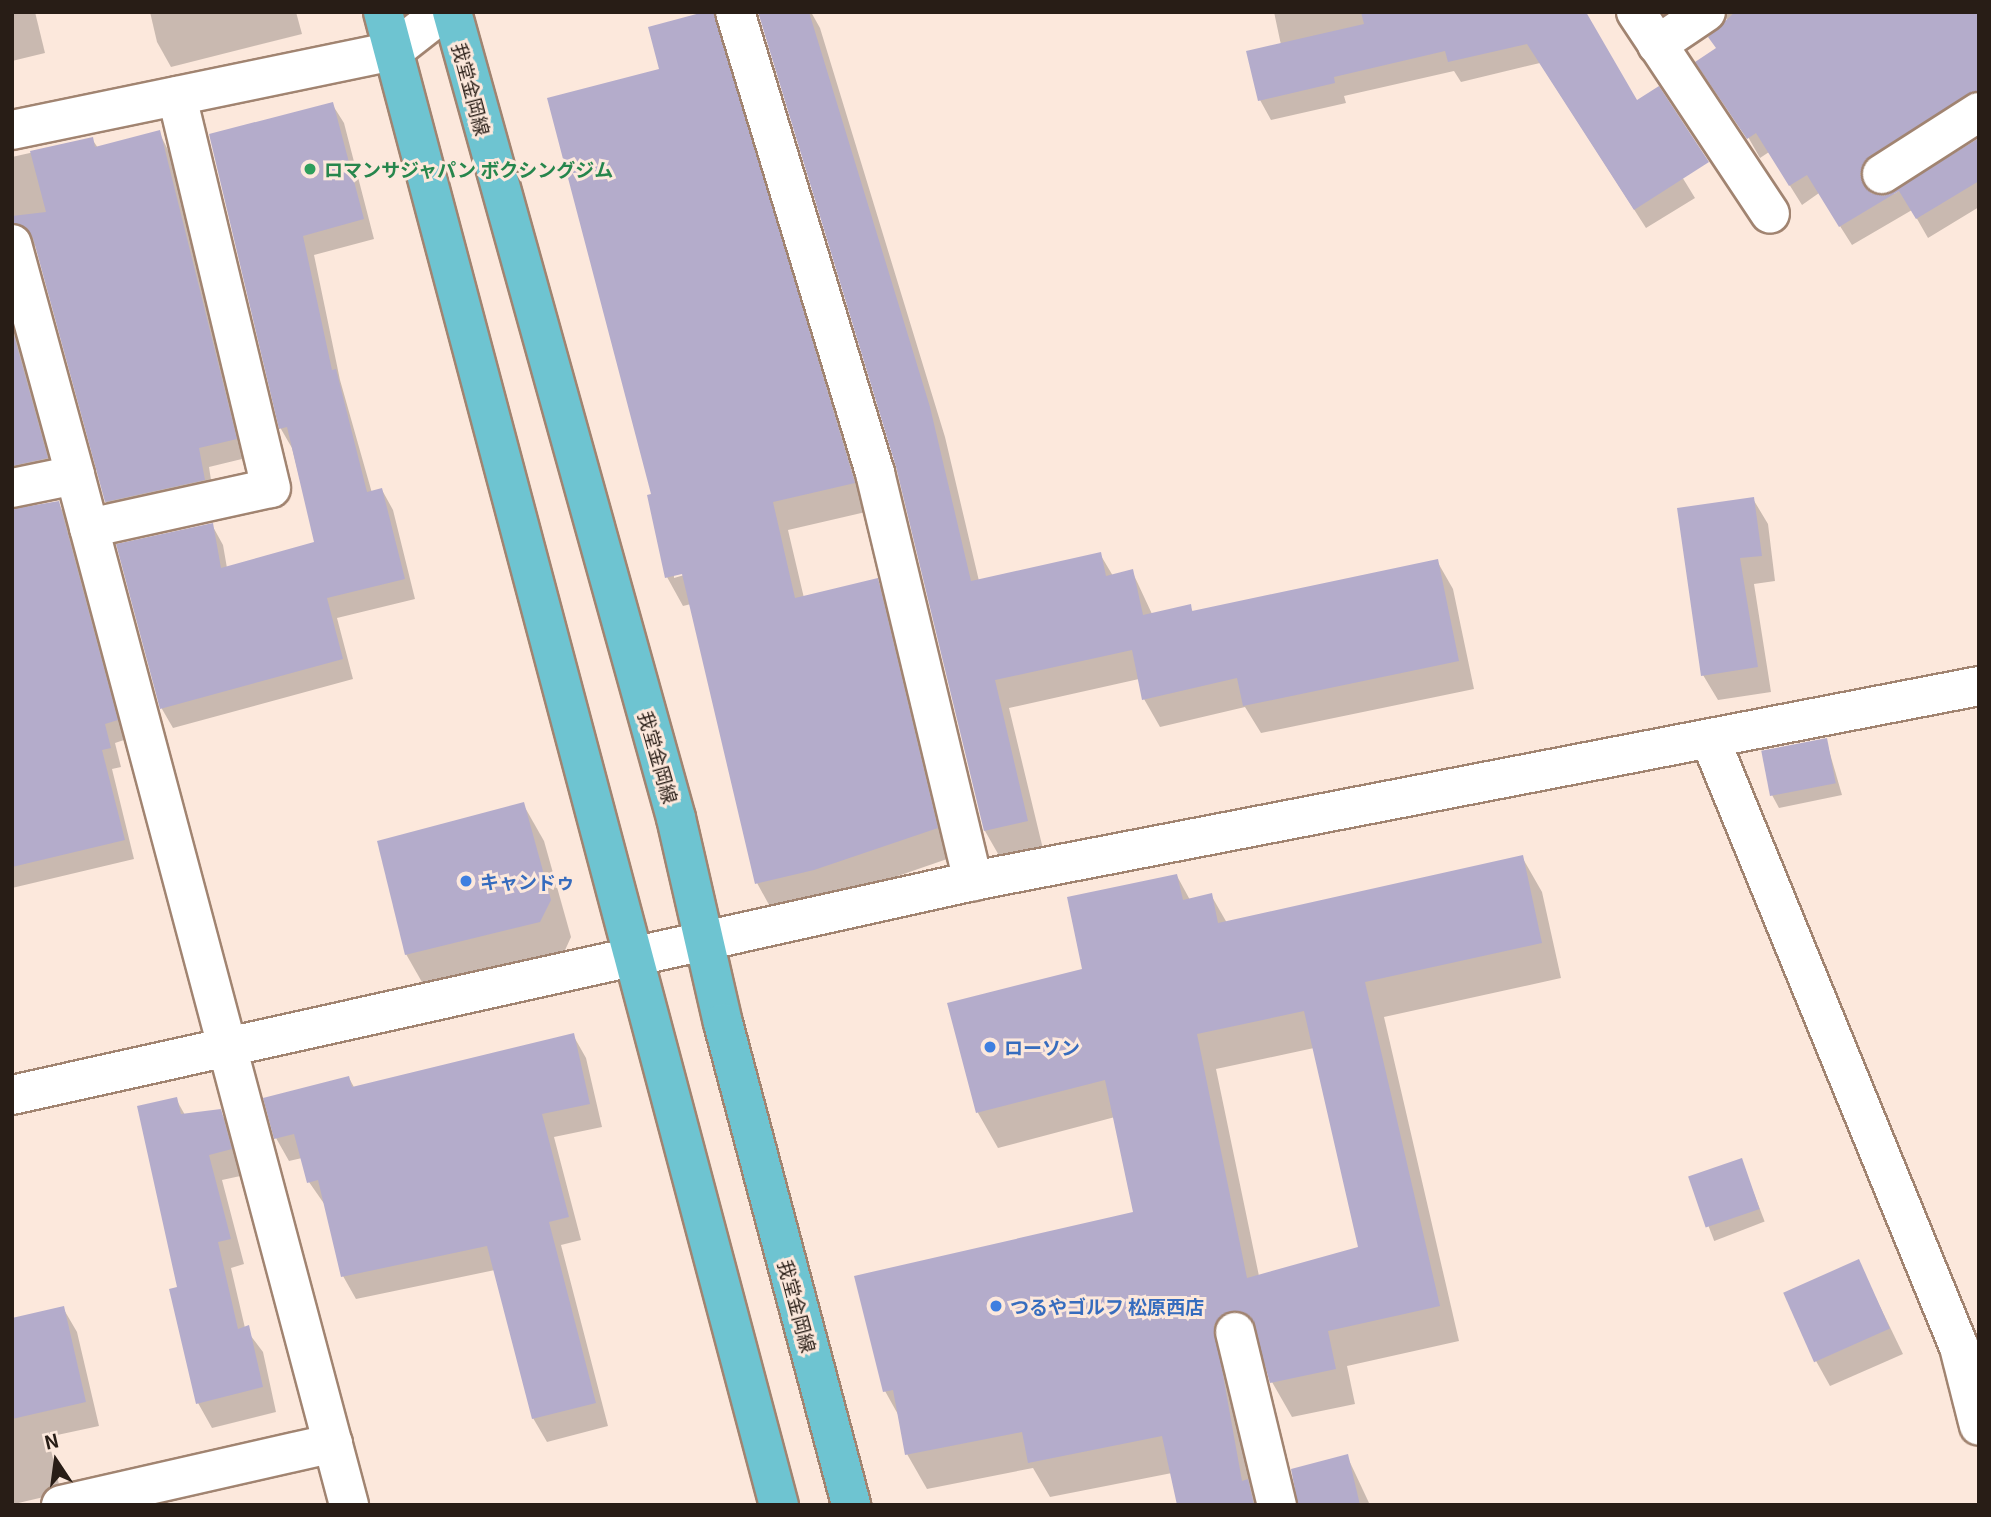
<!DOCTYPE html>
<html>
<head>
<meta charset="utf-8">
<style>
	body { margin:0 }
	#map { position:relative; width:1991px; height:1517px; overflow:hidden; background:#fce8dc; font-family:Georgia,"Noto Sans JP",serif }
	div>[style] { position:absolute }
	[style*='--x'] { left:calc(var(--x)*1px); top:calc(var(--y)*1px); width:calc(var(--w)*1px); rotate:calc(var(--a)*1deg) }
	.shadow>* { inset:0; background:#0003; transform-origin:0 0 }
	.building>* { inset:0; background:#b4accb; transform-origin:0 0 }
	.roads { filter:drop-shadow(2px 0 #a18471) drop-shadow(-2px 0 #a18471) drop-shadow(0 2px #a18471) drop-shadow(0 -2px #a18471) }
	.minor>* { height:38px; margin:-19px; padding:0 19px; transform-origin:19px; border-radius:19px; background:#fff }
	.major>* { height:38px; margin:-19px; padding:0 19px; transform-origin:19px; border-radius:19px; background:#6ec4d1 }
	.dots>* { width:19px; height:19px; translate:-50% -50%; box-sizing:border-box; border:4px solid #fce8dc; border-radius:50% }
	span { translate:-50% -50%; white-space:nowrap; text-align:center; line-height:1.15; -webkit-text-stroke:6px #fce8dc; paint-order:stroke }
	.street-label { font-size:19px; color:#281d16 }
	.leisure-label { font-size:19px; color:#27864d; font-weight:700 }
	.left { translate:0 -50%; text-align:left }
	.shop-label { font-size:19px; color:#366cbe; font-weight:700 }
	.frame { position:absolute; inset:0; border:14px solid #281d16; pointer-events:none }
	.north { position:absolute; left:21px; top:1426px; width:70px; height:70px; -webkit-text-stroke:5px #fce8dc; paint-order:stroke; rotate:347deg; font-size:19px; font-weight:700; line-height:28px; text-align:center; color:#281d16 }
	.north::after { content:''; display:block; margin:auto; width:24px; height:32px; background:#281d16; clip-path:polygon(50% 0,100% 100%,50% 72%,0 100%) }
</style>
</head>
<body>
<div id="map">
	<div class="shadow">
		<div style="clip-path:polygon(12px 12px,35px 12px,45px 53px,12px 61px)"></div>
		<div style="clip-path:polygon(150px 12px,296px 12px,302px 34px,171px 67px,157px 42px)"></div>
		<div style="clip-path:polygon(764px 12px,811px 12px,820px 28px,945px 437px,979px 581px,1100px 554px,1113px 576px,1132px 571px,1152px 614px,1190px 606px,1193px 612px,1437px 561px,1453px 589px,1474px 689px,1261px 733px,1245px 707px,1160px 727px,1144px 699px,1139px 679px,1009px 708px,1043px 849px,1001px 859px,985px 831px,898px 466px)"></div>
		<div style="clip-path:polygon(1274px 12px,1581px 12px,1695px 198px,1646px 228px,1540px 63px,1461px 82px,1454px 71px,1344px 96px,1346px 103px,1271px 120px,1260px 100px,1281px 45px)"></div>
		<div style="clip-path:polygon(1723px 12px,1979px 12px,1979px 117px,1881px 176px,1870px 196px,1894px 194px,1979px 140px,1979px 207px,1928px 238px,1912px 210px,1852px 245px,1819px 193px,1802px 205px,1769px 152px,1760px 158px,1703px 58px,1718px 49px,1728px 22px)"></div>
		<div style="clip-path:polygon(evenodd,715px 27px,732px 55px,870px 511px,788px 530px,804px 598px,877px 580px,893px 609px,953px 857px,831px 899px,773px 912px,757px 883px,691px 604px,683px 606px,667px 577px,653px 496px,661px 70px,715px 27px,691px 573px,674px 578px,674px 574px,691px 573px)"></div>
		<div style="clip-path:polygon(332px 104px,344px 123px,374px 239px,314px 255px,340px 380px,372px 493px,382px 490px,393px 510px,415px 599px,337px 618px,353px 679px,173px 728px,162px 709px,118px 546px,212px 525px,223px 545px,227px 568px,316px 543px,292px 448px,281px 429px,211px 135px)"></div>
		<div style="clip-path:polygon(159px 132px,176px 166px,246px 458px,209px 467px,214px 499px,117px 521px,106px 501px,37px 246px,18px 241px,12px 247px,12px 157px,92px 139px,98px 148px)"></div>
		<div style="clip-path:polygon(12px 304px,57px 477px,12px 489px)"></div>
		<div style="clip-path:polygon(1753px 499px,1768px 524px,1775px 581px,1754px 584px,1771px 692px,1718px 700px,1703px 675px)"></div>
		<div style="clip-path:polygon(58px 503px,69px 522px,127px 739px,115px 743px,121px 767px,112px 769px,134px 859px,12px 888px,12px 510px)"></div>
		<div style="clip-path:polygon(1826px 740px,1842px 795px,1779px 808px,1772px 795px)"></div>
		<div style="clip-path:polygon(523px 804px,544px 841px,571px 937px,561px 959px,427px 991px,406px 954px)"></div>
		<div style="clip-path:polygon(evenodd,1522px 857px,1542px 892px,1561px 978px,1384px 1017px,1459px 1341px,1347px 1366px,1355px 1404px,1292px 1417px,1272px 1382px,1262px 1349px,1250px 1345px,1261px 1505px,1179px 1505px,1172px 1473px,1050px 1497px,1033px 1468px,927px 1489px,907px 1454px,900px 1418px,885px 1391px,1135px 1214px,1115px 1117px,998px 1148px,978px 1113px,950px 1004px,1084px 970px,1177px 876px,1190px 900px,1211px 895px,1227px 923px,1522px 857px,1314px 1048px,1360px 1248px,1259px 1276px,1216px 1069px,1314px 1048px)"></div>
		<div style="clip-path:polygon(573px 1035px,586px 1058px,602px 1127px,554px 1137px,581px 1240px,561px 1245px,608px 1426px,547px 1442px,533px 1418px,495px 1270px,356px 1299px,343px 1276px,325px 1205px,309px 1182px,302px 1158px,289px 1161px,276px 1138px,349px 1078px,355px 1089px)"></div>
		<div style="clip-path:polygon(176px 1099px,185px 1115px,220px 1111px,235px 1136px,245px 1175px,222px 1180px,244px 1264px,231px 1268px,245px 1328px,263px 1352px,276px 1412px,212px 1428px,198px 1403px,179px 1288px)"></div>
		<div style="left:1741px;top:1160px;width:66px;height:54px;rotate:69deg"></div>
		<div style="clip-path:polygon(1858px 1261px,1903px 1354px,1830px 1386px,1816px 1361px)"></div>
		<div style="clip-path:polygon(63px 1308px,77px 1332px,99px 1426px,48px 1437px,61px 1493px,14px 1504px,12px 1320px)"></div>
		<div style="clip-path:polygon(1347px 1456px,1370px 1505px,1298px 1505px)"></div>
	</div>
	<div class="building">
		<div style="clip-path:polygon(704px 12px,714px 12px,855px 483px,773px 502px,795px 598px,878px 578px,938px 828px,814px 870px,755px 884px,682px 574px,665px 578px,647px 495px,651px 494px,547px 98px,659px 69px,648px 27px)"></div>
		<div style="clip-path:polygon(758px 12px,809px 12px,930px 407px,971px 581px,1101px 552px,1106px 576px,1133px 569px,1143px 615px,1191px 604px,1192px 611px,1438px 559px,1459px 661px,1243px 706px,1237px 678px,1142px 700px,1132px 650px,995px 680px,1028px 821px,984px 831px,896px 467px)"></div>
		<div style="clip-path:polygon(1361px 12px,1586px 12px,1637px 100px,1659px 86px,1709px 162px,1634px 210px,1527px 44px,1448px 62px,1445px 51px,1334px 77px,1335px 83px,1258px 101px,1246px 51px,1364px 24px)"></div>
		<div style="clip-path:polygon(1735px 12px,1979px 12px,1979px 90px,1870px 156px,1860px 174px,1871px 193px,1884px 196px,1979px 138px,1979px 181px,1916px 219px,1899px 191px,1839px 227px,1807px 175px,1789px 186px,1756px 133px,1747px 139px,1695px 62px,1716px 48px,1708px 37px)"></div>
		<div style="clip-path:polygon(333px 102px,364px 219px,303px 236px,332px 370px,336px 369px,367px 492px,382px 488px,405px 579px,327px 598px,343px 659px,160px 709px,116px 544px,213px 523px,221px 568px,314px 542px,287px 427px,279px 429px,209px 134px)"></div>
		<div style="clip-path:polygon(160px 130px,237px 439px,199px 448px,205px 480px,105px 502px,33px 238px,27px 228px,12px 223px,12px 216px,46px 212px,30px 151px,93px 137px,95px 147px)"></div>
		<div style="clip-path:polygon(12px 328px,48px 458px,12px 466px)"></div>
		<div style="clip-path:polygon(1754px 497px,1762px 556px,1740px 558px,1758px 667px,1701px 676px,1677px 508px)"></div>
		<div style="clip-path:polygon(59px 501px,118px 720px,105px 724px,111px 748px,102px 750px,125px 840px,12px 867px,12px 509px)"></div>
		<div style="left:1827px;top:738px;width:46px;height:67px;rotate:79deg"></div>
		<div style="clip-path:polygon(524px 802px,551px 900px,540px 922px,405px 955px,377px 841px)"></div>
		<div style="clip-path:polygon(evenodd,1523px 855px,1542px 943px,1365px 982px,1440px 1306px,1328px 1331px,1336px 1369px,1270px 1383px,1251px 1317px,1231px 1311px,1214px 1325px,1242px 1481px,1248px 1479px,1254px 1505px,1177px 1505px,1162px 1436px,1028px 1463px,1022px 1432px,905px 1455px,893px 1390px,883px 1392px,854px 1276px,1133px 1212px,1105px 1080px,976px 1113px,947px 1003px,1082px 969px,1067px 897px,1177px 874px,1183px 900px,1212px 893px,1218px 923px,1523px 855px,1304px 1011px,1358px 1247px,1247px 1278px,1197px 1034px,1304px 1011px)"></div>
		<div style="clip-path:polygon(574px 1033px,590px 1104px,542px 1114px,569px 1217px,549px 1222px,596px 1403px,532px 1419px,487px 1246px,341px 1277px,318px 1180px,307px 1183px,294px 1134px,274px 1139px,263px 1098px,349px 1076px,352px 1087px)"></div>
		<div style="clip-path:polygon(177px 1097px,181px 1114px,221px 1109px,232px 1149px,209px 1155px,231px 1239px,218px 1242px,238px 1329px,249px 1325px,263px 1387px,196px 1404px,169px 1289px,177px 1287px,137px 1106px)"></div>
		<div style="left:1742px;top:1158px;width:54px;height:57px;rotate:71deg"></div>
		<div style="left:1859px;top:1259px;width:76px;height:83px;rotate:66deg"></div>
		<div style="clip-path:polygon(64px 1306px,86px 1402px,12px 1419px,12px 1318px)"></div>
		<div style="clip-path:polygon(1348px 1454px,1360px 1505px,1298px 1505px,1291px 1469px)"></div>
	</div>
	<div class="roads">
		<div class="minor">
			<div style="--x:735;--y:12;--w:482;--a:73.1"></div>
			<div style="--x:875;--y:473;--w:420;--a:76.5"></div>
			<div style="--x:1636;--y:12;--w:242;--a:56.4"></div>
			<div style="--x:1657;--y:45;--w:59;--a:-34"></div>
			<div style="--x:12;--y:130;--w:389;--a:-11.7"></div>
			<div style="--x:393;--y:51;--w:63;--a:-38"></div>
			<div style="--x:1882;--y:174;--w:115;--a:-32.6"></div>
			<div style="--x:12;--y:244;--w:239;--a:74.7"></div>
			<div style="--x:12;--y:488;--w:64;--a:-11.7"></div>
			<div style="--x:75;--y:475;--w:1066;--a:75.1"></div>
			<div style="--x:89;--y:528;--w:186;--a:-12.4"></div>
			<div style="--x:271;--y:488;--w:403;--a:-103.5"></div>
			<div style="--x:1710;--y:739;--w:657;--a:67.73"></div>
			<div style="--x:1959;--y:1347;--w:81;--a:75.8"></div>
			<div style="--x:12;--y:1095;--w:985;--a:-12.55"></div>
			<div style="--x:973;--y:881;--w:1025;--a:-10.97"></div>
			<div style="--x:1235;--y:1332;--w:178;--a:76.4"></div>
			<div style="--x:61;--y:1505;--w:279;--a:-12.8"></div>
		</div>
		<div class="major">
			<div style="--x:383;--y:12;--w:1545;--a:75.15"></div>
			<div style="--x:452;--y:12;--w:837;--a:74.47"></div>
			<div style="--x:676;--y:818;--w:210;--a:77.1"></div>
			<div style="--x:723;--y:1023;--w:499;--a:75.1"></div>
		</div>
	</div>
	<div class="dots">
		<div style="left:310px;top:169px;background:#2e9e5b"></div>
		<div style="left:466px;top:881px;background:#3f7fe0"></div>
		<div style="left:990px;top:1047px;background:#3f7fe0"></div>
		<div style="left:996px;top:1306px;background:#3f7fe0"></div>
	</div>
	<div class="street-label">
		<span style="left:472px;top:89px;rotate:75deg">我堂金岡線</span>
		<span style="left:659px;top:757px;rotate:74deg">我堂金岡線</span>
		<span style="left:798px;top:1306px;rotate:75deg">我堂金岡線</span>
	</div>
	<div class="leisure-label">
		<span class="left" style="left:324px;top:169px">ロマンサジャパン ボクシングジム</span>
	</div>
	<div class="shop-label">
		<span class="left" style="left:480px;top:881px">キャンドゥ</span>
		<span class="left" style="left:1004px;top:1047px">ローソン</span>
		<span class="left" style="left:1010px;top:1306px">つるやゴルフ 松原西店</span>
	</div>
	<div class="frame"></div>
	<div class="north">N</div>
</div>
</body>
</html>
